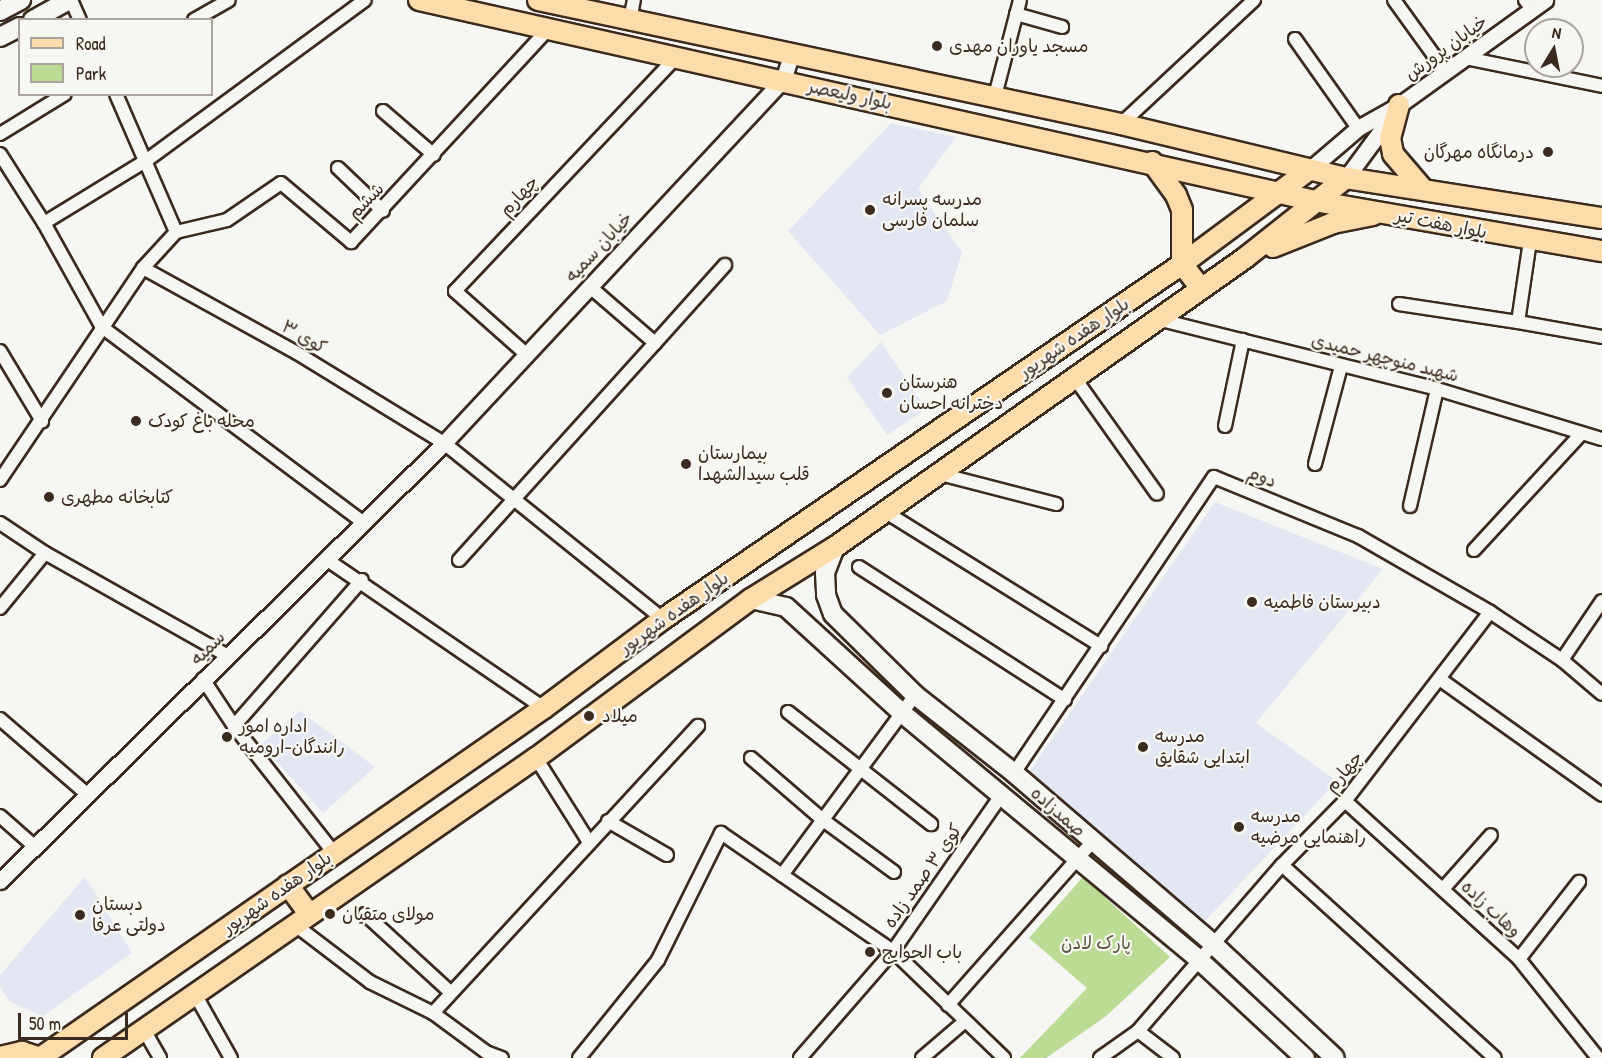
<!DOCTYPE html>
<html>
<head>
<meta charset="utf-8">
<style>
	body { margin:0 }
	#map { position:relative; width:1602px; height:1058px; overflow:hidden; background:#f6f6f2; font-family:"Patrick Hand","Playpen Sans Arabic",sans-serif }
	div>[style] { position:absolute }
	[style*='--x'] { left:calc(var(--x)*1px); top:calc(var(--y)*1px); width:calc(var(--w)*1px); rotate:calc(var(--a)*1deg) }
	.built>* { inset:0; background:#e3e7f3 }
	.green>* { inset:0; background:#bcdb94 }
	.roads { filter:drop-shadow(2px 0 #3b2a1e) drop-shadow(-2px 0 #3b2a1e) drop-shadow(0 2px #3b2a1e) drop-shadow(0 -2px #3b2a1e) }
	.minor>* { height:12px; margin:-6px; padding:0 6px; transform-origin:6px; border-radius:6px; background:#f6f6f2 }
	.tertiary>* { height:15px; margin:-7.5px; padding:0 7.5px; transform-origin:7.5px; border-radius:7.5px; background:#f6f6f2 }
	.secondary>* { height:18px; margin:-9px; padding:0 9px; transform-origin:9px; border-radius:9px; background:#f6f6f2 }
	.primary>* { height:20px; margin:-10px; padding:0 10px; transform-origin:10px; border-radius:10px; background:#fddcac }
	.dots>* { width:16px; height:16px; translate:-50% -50%; box-sizing:border-box; border:3px solid #f6f6f2; border-radius:50% }
	span { translate:-50% -50%; white-space:nowrap; text-align:center; line-height:1.15; -webkit-text-stroke:4.5px #f6f6f2; paint-order:stroke }
	.poi-label { font-size:18px; color:#3b2a1e }
	.left { translate:0 -50%; text-align:left }
	.right { translate:-100% -50%; text-align:right }
	.street-label { font-size:18px; color:#3b2a1e }
	.park-label { font-size:18px; color:#5b563c }
	.legend { position:absolute; left:18px; top:18px; width:195px; height:78px; box-sizing:border-box; background:#f6f6f2; border:2px solid #aba49d; margin:0; padding:8px 10px; list-style:none; font-size:18px; color:#3b2a1e }
	.legend li { display:flex; align-items:center; gap:12px; height:30px }
	.legend b { width:30px; border:2px solid #aba49d }
	.north { position:absolute; left:1524px; top:18px; width:60px; height:60px; box-sizing:border-box; background:#f6f6f2; border:2px solid #aba49d; border-radius:50%; rotate:10deg; font-size:16px; font-weight:700; line-height:24px; text-align:center; color:#3b2a1e }
	.north::after { content:''; display:block; margin:auto; width:21px; height:27px; background:#3b2a1e; clip-path:polygon(50% 0,100% 100%,50% 72%,0 100%) }
	.scale { position:absolute; left:18px; top:1013px; width:110px; height:27px; box-sizing:border-box; border:3px solid #3b2a1e; border-top:0; padding-left:8px; font-size:18px; line-height:21px; white-space:nowrap; color:#3b2a1e; -webkit-text-stroke:4px #f6f6f2; paint-order:stroke }
</style>
</head>
<body>
<div id="map">
	<div class="built">
		<div style="clip-path:polygon(891px 123px,956px 137px,918px 189px,962px 252px,947px 301px,880px 335px,788px 231px)"></div>
		<div style="clip-path:polygon(881px 342px,926px 409px,887px 435px,847px 377px)"></div>
		<div style="clip-path:polygon(1215px 502px,1383px 569px,1256px 723px,1337px 781px,1205px 921px,1030px 771px)"></div>
		<div style="clip-path:polygon(300px 711px,375px 767px,323px 813px,261px 744px)"></div>
		<div style="clip-path:polygon(85px 877px,132px 953px,43px 1016px,10px 1002px,0 987px,0 975px)"></div>
	</div>
	<div class="green">
		<div style="clip-path:polygon(1083px 877px,1170px 957px,1105px 1017px,1046px 1058px,1020px 1058px,1087px 988px,1029px 938px)"></div>
	</div>
	<div class="roads">
		<div class="minor">
			<div style="--x:71;--y:0;--w:22;--a:66"></div>
			<div style="--x:1394;--y:0;--w:89;--a:54.2"></div>
			<div style="--x:1525;--y:0;--w:13;--a:51"></div>
			<div style="--x:1016;--y:14;--w:48;--a:15.8"></div>
			<div style="--x:194;--y:20;--w:40;--a:-29.7"></div>
			<div style="--x:630;--y:20;--w:20;--a:-79"></div>
			<div style="--x:1295;--y:39;--w:109;--a:54.7"></div>
			<div style="--x:1466;--y:58;--w:139;--a:11.6"></div>
			<div style="--x:116;--y:94;--w:150;--a:66.5"></div>
			<div style="--x:995;--y:96;--w:99;--a:-75.4"></div>
			<div style="--x:383;--y:111;--w:67;--a:40.8"></div>
			<div style="--x:1121;--y:124;--w:182;--a:-43"></div>
			<div style="--x:0;--y:134;--w:76;--a:-31.6"></div>
			<div style="--x:0;--y:154;--w:82;--a:57.5"></div>
			<div style="--x:44;--y:223;--w:119;--a:60.9"></div>
			<div style="--x:102;--y:327;--w:326;--a:36.8"></div>
			<div style="--x:338;--y:168;--w:62;--a:43.7"></div>
			<div style="--x:44;--y:223;--w:121;--a:-31.5"></div>
			<div style="--x:147;--y:160;--w:270;--a:-36.3"></div>
			<div style="--x:176;--y:232;--w:52;--a:-13.2"></div>
			<div style="--x:227;--y:220;--w:65;--a:-34.4"></div>
			<div style="--x:281;--y:183;--w:92;--a:40.1"></div>
			<div style="--x:351;--y:242;--w:289;--a:-47.2"></div>
			<div style="--x:143;--y:268;--w:176;--a:28.9"></div>
			<div style="--x:297;--y:353;--w:172;--a:31.5"></div>
			<div style="--x:444;--y:443;--w:281;--a:38.8"></div>
			<div style="--x:1399;--y:304;--w:120;--a:8.6"></div>
			<div style="--x:1518;--y:322;--w:82;--a:-81.6"></div>
			<div style="--x:1157;--y:319;--w:289;--a:14"></div>
			<div style="--x:1437;--y:389;--w:172;--a:16.9"></div>
			<div style="--x:1518;--y:322;--w:85;--a:10.1"></div>
			<div style="--x:655;--y:343;--w:105;--a:-48.1"></div>
			<div style="--x:0;--y:351;--w:82;--a:59"></div>
			<div style="--x:526;--y:354;--w:95;--a:-138.4"></div>
			<div style="--x:455;--y:291;--w:322;--a:-46.6"></div>
			<div style="--x:1074;--y:377;--w:143;--a:54.6"></div>
			<div style="--x:1225;--y:426;--w:88;--a:-78.2"></div>
			<div style="--x:1315;--y:464;--w:101;--a:-75.1"></div>
			<div style="--x:940;--y:474;--w:120;--a:14.5"></div>
			<div style="--x:0;--y:480;--w:256;--a:-56"></div>
			<div style="--x:143;--y:268;--w:49;--a:-47.5"></div>
			<div style="--x:1410;--y:506;--w:120;--a:-77"></div>
			<div style="--x:884;--y:511;--w:256;--a:31.9"></div>
			<div style="--x:0;--y:523;--w:54;--a:33.7"></div>
			<div style="--x:45;--y:553;--w:210;--a:29.4"></div>
			<div style="--x:1474;--y:550;--w:159;--a:-47.3"></div>
			<div style="--x:326;--y:559;--w:264;--a:34.4"></div>
			<div style="--x:459;--y:560;--w:292;--a:-47.9"></div>
			<div style="--x:655;--y:343;--w:87;--a:-139.2"></div>
			<div style="--x:859;--y:567;--w:245;--a:32.8"></div>
			<div style="--x:0;--y:608;--w:71;--a:-50.7"></div>
			<div style="--x:1562;--y:660;--w:71;--a:-55.9"></div>
			<div style="--x:203;--y:679;--w:56;--a:56.6"></div>
			<div style="--x:234;--y:726;--w:162;--a:51.8"></div>
			<div style="--x:1441;--y:680;--w:198;--a:35.5"></div>
			<div style="--x:788;--y:712;--w:182;--a:38.1"></div>
			<div style="--x:0;--y:719;--w:115;--a:40.8"></div>
			<div style="--x:234;--y:726;--w:194;--a:-48.8"></div>
			<div style="--x:536;--y:758;--w:99;--a:57.8"></div>
			<div style="--x:751;--y:758;--w:95;--a:40.7"></div>
			<div style="--x:823;--y:820;--w:88;--a:36.2"></div>
			<div style="--x:1014;--y:773;--w:357;--a:-56"></div>
			<div style="--x:1214;--y:477;--w:156;--a:22.3"></div>
			<div style="--x:1358;--y:536;--w:152;--a:29.9"></div>
			<div style="--x:1490;--y:612;--w:87;--a:33.7"></div>
			<div style="--x:1562;--y:660;--w:52;--a:40.4"></div>
			<div style="--x:1345;--y:801;--w:235;--a:42.2"></div>
			<div style="--x:1519;--y:959;--w:127;--a:51.4"></div>
			<div style="--x:0;--y:816;--w:45;--a:41.4"></div>
			<div style="--x:608;--y:821;--w:68;--a:30"></div>
			<div style="--x:1282;--y:865;--w:287;--a:42.2"></div>
			<div style="--x:782;--y:875;--w:224;--a:-53.5"></div>
			<div style="--x:1443;--y:889;--w:72;--a:-48.4"></div>
			<div style="--x:365;--y:914;--w:115;--a:42.5"></div>
			<div style="--x:294;--y:924;--w:96;--a:37.3"></div>
			<div style="--x:370;--y:982;--w:70;--a:26.2"></div>
			<div style="--x:433;--y:1013;--w:66;--a:36.3"></div>
			<div style="--x:486;--y:1052;--w:17;--a:21"></div>
			<div style="--x:1519;--y:959;--w:98;--a:-52.1"></div>
			<div style="--x:196;--y:996;--w:71;--a:60.6"></div>
			<div style="--x:948;--y:1005;--w:217;--a:-48.5"></div>
			<div style="--x:433;--y:1013;--w:391;--a:-47.3"></div>
			<div style="--x:144;--y:1030;--w:32;--a:60"></div>
			<div style="--x:1138;--y:1031;--w:44;--a:37.6"></div>
			<div style="--x:579;--y:1058;--w:126;--a:-51.1"></div>
			<div style="--x:658;--y:960;--w:142;--a:-63.6"></div>
			<div style="--x:721;--y:833;--w:209;--a:34.5"></div>
			<div style="--x:893;--y:951;--w:154;--a:43.9"></div>
			<div style="--x:800;--y:1058;--w:142;--a:-49"></div>
			<div style="--x:893;--y:951;--w:191;--a:-55.2"></div>
			<div style="--x:922;--y:1058;--w:55;--a:-40.6"></div>
			<div style="--x:1100;--y:1058;--w:47;--a:-35.4"></div>
			<div style="--x:1138;--y:1031;--w:220;--a:-49.1"></div>
			<div style="--x:1282;--y:865;--w:90;--a:-45.5"></div>
			<div style="--x:1345;--y:801;--w:238;--a:-52.5"></div>
		</div>
		<div class="tertiary">
			<div style="--x:1309;--y:170;--w:65;--a:-40.6"></div>
			<div style="--x:1358;--y:128;--w:47;--a:-29.3"></div>
			<div style="--x:1399;--y:105;--w:180;--a:-35.7"></div>
			<div style="--x:1346;--y:178;--w:81;--a:-53.6"></div>
			<div style="--x:0;--y:881;--w:624;--a:-44.61"></div>
			<div style="--x:444;--y:443;--w:497;--a:-47"></div>
			<div style="--x:783;--y:80;--w:28;--a:-72"></div>
		</div>
		<div class="secondary">
			<div style="--x:0;--y:11;--w:24;--a:-28"></div>
			<div style="--x:33;--y:20;--w:41;--a:-29.1"></div>
			<div style="--x:0;--y:37;--w:22;--a:-27"></div>
			<div style="--x:835;--y:547;--w:28;--a:111"></div>
			<div style="--x:825;--y:573;--w:22;--a:87"></div>
			<div style="--x:826;--y:595;--w:20;--a:70"></div>
			<div style="--x:833;--y:614;--w:115;--a:44.6"></div>
			<div style="--x:915;--y:695;--w:126;--a:38.2"></div>
			<div style="--x:1014;--y:773;--w:261;--a:40.6"></div>
			<div style="--x:1212;--y:943;--w:168;--a:43.1"></div>
			<div style="--x:751;--y:599;--w:36;--a:13"></div>
			<div style="--x:786;--y:607;--w:157;--a:42.4"></div>
			<div style="--x:902;--y:713;--w:385;--a:39.7"></div>
			<div style="--x:1198;--y:959;--w:146;--a:42.8"></div>
		</div>
		<div class="primary">
			<div style="--x:419;--y:0;--w:923;--a:12.64"></div>
			<div style="--x:1320;--y:202;--w:286;--a:9.9"></div>
			<div style="--x:538;--y:0;--w:596;--a:12.01"></div>
			<div style="--x:1121;--y:124;--w:231;--a:13.5"></div>
			<div style="--x:1346;--y:178;--w:259;--a:8.9"></div>
			<div style="--x:1399;--y:105;--w:34;--a:105"></div>
			<div style="--x:1390;--y:138;--w:16;--a:79"></div>
			<div style="--x:1393;--y:154;--w:46;--a:49.4"></div>
			<div style="--x:1152;--y:162;--w:41;--a:54"></div>
			<div style="--x:1176;--y:195;--w:16;--a:68"></div>
			<div style="--x:1182;--y:210;--w:54;--a:90"></div>
			<div style="--x:1182;--y:264;--w:31;--a:52"></div>
			<div style="--x:1273;--y:247;--w:65;--a:-21.8"></div>
			<div style="--x:1333;--y:223;--w:41;--a:-11.3"></div>
			<div style="--x:288;--y:885;--w:36;--a:54"></div>
			<div style="--x:0;--y:1057;--w:23;--a:-13"></div>
			<div style="--x:22;--y:1052;--w:19;--a:18"></div>
			<div style="--x:40;--y:1058;--w:614;--a:-34.78"></div>
			<div style="--x:544;--y:708;--w:149;--a:-36.8"></div>
			<div style="--x:663;--y:619;--w:629;--a:-34.37"></div>
			<div style="--x:1182;--y:264;--w:158;--a:-36.5"></div>
			<div style="--x:103;--y:1058;--w:527;--a:-34.72"></div>
			<div style="--x:536;--y:758;--w:267;--a:-36.5"></div>
			<div style="--x:751;--y:599;--w:99;--a:-31.8"></div>
			<div style="--x:835;--y:547;--w:502;--a:-35.18"></div>
			<div style="--x:1245;--y:258;--w:129;--a:-38.4"></div>
		</div>
	</div>
	<div class="dots">
		<div style="left:937px;top:46px;background:#3b2a1e"></div>
		<div style="left:1548px;top:152px;background:#3b2a1e"></div>
		<div style="left:870px;top:210px;background:#3b2a1e"></div>
		<div style="left:887px;top:393px;background:#3b2a1e"></div>
		<div style="left:136px;top:421px;background:#3b2a1e"></div>
		<div style="left:686px;top:464px;background:#3b2a1e"></div>
		<div style="left:49px;top:497px;background:#3b2a1e"></div>
		<div style="left:1252px;top:602px;background:#3b2a1e"></div>
		<div style="left:589px;top:716px;background:#3b2a1e"></div>
		<div style="left:227px;top:737px;background:#3b2a1e"></div>
		<div style="left:1143px;top:747px;background:#3b2a1e"></div>
		<div style="left:1239px;top:827px;background:#3b2a1e"></div>
		<div style="left:330px;top:914px;background:#3b2a1e"></div>
		<div style="left:80px;top:915px;background:#3b2a1e"></div>
		<div style="left:870px;top:952px;background:#3b2a1e"></div>
	</div>
	<div class="poi-label">
		<span class="left" style="left:949px;top:46px">مسجد یاوران مهدی</span>
		<span class="right" style="left:1534px;top:152px">درمانگاه مهرگان</span>
		<span class="left" style="left:882px;top:210px">مدرسه پسرانه<br>سلمان فارسی</span>
		<span class="left" style="left:899px;top:393px">هنرستان<br>دخترانه احسان</span>
		<span class="left" style="left:148px;top:421px">محله باغ کودک</span>
		<span class="left" style="left:698px;top:464px">بیمارستان<br>قلب سیدالشهدا</span>
		<span class="left" style="left:61px;top:497px">کتابخانه مطهری</span>
		<span class="left" style="left:1264px;top:602px">دبیرستان فاطمیه</span>
		<span class="left" style="left:602px;top:716px">میلاد</span>
		<span class="left" style="left:239px;top:737px">اداره امور<br>رانندگان-ارومیه</span>
		<span class="left" style="left:1155px;top:747px">مدرسه<br>ابتدایی شقایق</span>
		<span class="left" style="left:1251px;top:827px">مدرسه<br>راهنمایی مرضیه</span>
		<span class="left" style="left:92px;top:915px">دبستان<br>دولتی عرفا</span>
		<span class="left" style="left:342px;top:914px">مولای متقیان</span>
		<span class="left" style="left:882px;top:952px">باب الحوایج</span>
	</div>
	<div class="street-label">
		<span style="left:1446px;top:48px;rotate:-36deg">خیابان پرورش</span>
		<span style="left:850px;top:95px;rotate:12deg">بلوار ولیعصر</span>
		<span style="left:519px;top:196px;rotate:-47deg">چهارم</span>
		<span style="left:366px;top:201px;rotate:-46deg">ششم</span>
		<span style="left:1441px;top:224px;rotate:11deg">بلوار هفت تیر</span>
		<span style="left:599px;top:247px;rotate:-47deg">خیابان سمیه</span>
		<span style="left:304px;top:337px;rotate:30deg">کوی ۳</span>
		<span style="left:1074px;top:338px;rotate:-34deg">بلوار هفده شهریور</span>
		<span style="left:1385px;top:358px;rotate:14deg">شهبد منوچهر حمیدی</span>
		<span style="left:1262px;top:477px;rotate:22deg">دوم</span>
		<span style="left:674px;top:613px;rotate:-35deg">بلوار هفده شهریور</span>
		<span style="left:208px;top:648px;rotate:-45deg">سمیه</span>
		<span style="left:1344px;top:772px;rotate:-50deg">چهارم</span>
		<span style="left:1058px;top:812px;rotate:41deg">صمدزاده</span>
		<span style="left:923px;top:876px;rotate:-55deg">کوی ۳ صمد زاده</span>
		<span style="left:277px;top:893px;rotate:-35deg">بلوار هفده شهریور</span>
		<span style="left:1491px;top:909px;rotate:43deg">وهاب زاده</span>
	</div>
	<div class="park-label">
		<span style="left:1096px;top:943px">پارک لادن</span>
	</div>
	<ul class="legend">
	<li><b style="height:8px;background:#fddcac"></b>Road</li>
	<li><b style="height:16px;background:#bcdb94"></b>Park</li>
	</ul>
	<div class="north">N</div>
	<div class="scale">50 m</div>
</div>
</body>
</html>
